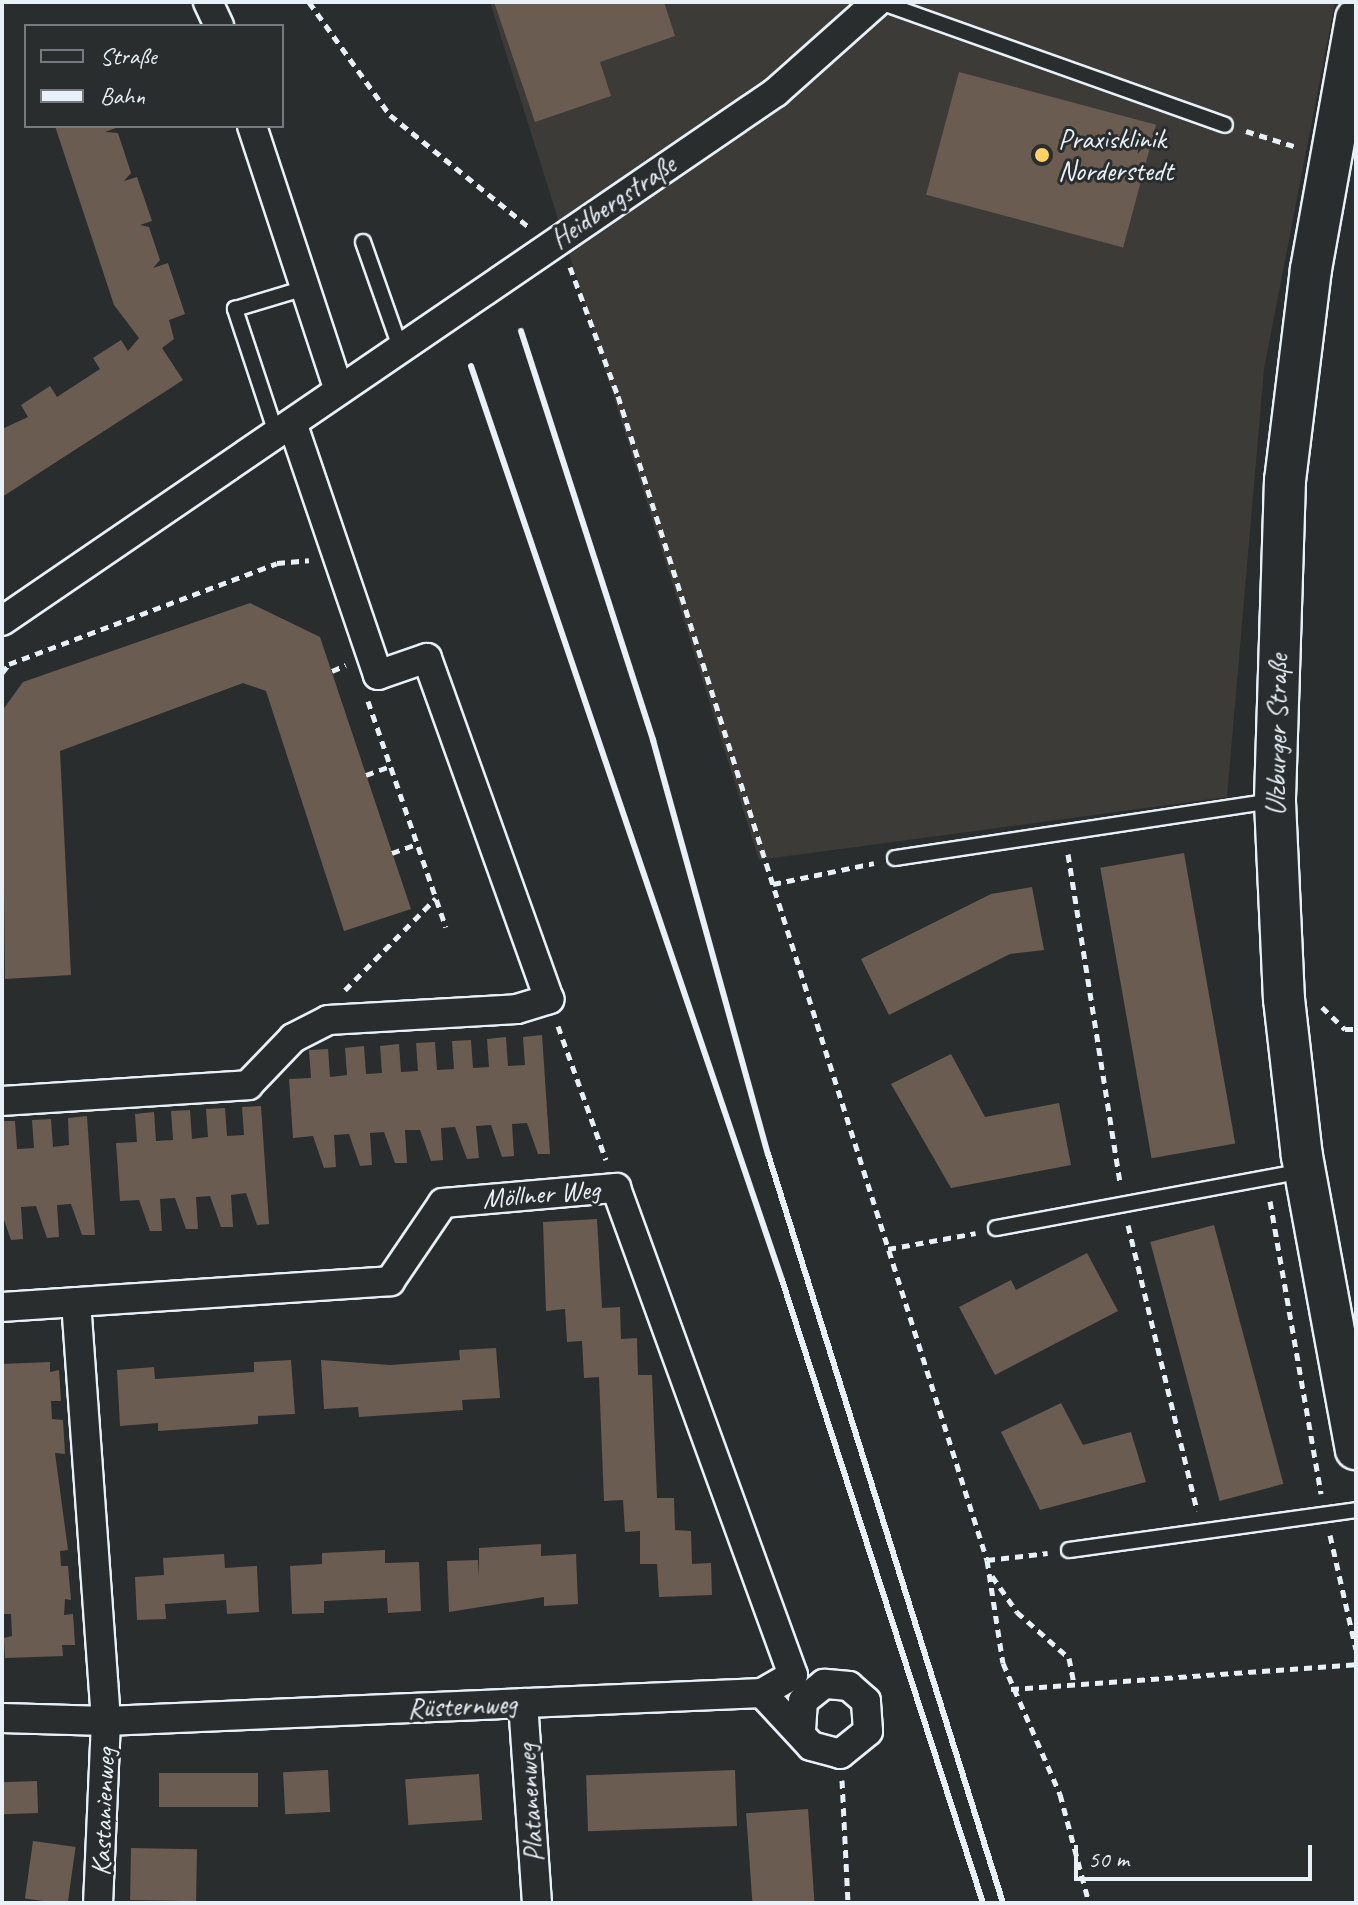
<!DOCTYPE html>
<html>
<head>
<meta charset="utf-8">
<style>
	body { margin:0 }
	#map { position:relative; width:1358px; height:1905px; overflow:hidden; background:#2a2d2e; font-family:Caveat,sans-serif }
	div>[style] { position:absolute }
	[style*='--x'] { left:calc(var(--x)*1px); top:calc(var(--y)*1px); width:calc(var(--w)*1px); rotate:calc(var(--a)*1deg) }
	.built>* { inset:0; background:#3d3b38 }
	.building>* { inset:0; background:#6a5c51; transform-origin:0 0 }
	.path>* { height:5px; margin-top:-2.5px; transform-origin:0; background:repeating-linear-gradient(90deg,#e8f1f8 0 8px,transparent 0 14px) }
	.roads { filter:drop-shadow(2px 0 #e8f1f8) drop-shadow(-2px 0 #e8f1f8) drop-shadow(0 2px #e8f1f8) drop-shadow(0 -2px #e8f1f8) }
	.lane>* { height:14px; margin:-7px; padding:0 7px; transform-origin:7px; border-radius:7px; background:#2a2d2e }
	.street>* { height:28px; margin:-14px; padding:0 14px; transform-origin:14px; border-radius:14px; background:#2a2d2e }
	.secondary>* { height:40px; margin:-20px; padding:0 20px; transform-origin:20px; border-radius:20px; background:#2a2d2e }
	.rail>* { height:6px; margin:-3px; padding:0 3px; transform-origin:3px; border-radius:3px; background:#e8f1f8 }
	.dots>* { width:22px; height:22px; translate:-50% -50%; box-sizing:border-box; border:4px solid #2a2d2e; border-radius:50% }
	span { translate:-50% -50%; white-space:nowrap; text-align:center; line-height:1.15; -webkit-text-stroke:6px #2a2d2e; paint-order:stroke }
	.poi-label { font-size:28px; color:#e8f1f8 }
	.left { translate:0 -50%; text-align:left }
	.street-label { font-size:28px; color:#e8f1f8 }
	.frame { position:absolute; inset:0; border:4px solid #e8f1f8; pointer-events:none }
	.legend { position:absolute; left:24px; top:24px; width:260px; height:104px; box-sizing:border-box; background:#2a2d2e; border:2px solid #767b7f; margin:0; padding:10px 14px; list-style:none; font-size:24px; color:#e8f1f8 }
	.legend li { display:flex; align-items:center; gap:16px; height:40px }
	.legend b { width:40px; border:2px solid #767b7f }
	.scale { position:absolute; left:1074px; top:1845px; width:238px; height:36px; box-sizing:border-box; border:4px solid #e8f1f8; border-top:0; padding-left:10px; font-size:24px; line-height:28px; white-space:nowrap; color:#e8f1f8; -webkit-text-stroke:6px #2a2d2e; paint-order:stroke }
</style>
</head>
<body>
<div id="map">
	<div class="built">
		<div style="clip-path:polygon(490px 2px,1335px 2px,1264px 369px,1227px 797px,759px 860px)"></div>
	</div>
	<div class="building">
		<div style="clip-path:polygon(494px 2px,664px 2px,675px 36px,600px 62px,611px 96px,535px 122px)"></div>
		<div style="left:959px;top:72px;width:204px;height:127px;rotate:15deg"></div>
		<div style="clip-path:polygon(55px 126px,121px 126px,105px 132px,118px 133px,131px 173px,124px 181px,137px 177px,152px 221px,140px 225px,149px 227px,160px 260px,153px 268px,168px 263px,185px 314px,169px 320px,174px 339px,162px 348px,183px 380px,2px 497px,2px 429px,28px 417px,21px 405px,50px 386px,57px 397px,100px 369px,93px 358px,121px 340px,128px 351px,139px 338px,114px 305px)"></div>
		<div style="clip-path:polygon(250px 603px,320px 637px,411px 909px,344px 931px,266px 691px,243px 683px,60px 751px,71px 975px,5px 979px,2px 711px,23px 682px)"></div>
		<div style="left:1184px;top:853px;width:295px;height:85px;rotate:80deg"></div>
		<div style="clip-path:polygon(1032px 887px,1044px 950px,1010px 954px,889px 1015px,861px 959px,991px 894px)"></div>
		<div style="clip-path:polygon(542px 1035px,550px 1154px,538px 1154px,527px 1123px,512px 1124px,514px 1156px,502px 1157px,491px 1125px,476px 1126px,479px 1158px,467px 1159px,455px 1127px,441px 1128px,443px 1160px,431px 1161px,420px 1130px,405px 1130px,407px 1163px,395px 1163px,384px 1132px,370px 1133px,372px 1165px,360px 1166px,349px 1134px,334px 1135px,336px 1167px,324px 1168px,313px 1136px,293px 1138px,289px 1079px,311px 1078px,309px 1050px,328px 1049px,330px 1077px,347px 1075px,345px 1048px,364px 1046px,366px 1074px,382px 1073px,380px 1046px,399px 1044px,401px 1072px,418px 1071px,416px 1043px,435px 1042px,437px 1070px,454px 1069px,452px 1041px,471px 1040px,473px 1068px,489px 1067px,487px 1039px,506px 1037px,508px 1066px,525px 1065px,523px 1037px)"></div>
		<div style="clip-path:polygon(951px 1054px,985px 1117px,1059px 1103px,1071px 1165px,951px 1188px,891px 1084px)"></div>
		<div style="clip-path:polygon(261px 1106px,269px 1224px,257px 1225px,246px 1193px,231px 1195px,233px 1227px,221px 1227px,210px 1196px,196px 1197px,198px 1229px,186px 1229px,175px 1198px,160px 1199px,162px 1231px,150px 1231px,139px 1200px,120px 1201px,116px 1143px,137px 1142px,135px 1114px,154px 1112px,156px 1141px,173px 1140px,171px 1111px,190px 1110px,192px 1139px,208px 1137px,206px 1109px,225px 1108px,227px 1136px,244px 1135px,242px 1107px)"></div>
		<div style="clip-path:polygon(87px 1116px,95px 1235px,82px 1235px,71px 1204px,57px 1205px,59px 1237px,47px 1238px,36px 1206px,21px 1207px,23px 1239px,11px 1240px,2px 1214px,2px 1121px,15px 1121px,17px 1149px,34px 1148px,32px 1120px,51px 1119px,53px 1147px,69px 1145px,68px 1118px)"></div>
		<div style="clip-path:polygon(597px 1219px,602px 1308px,620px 1307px,621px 1339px,637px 1338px,638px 1375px,652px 1375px,657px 1498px,674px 1498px,675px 1530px,691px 1531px,692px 1564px,711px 1563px,712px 1595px,659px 1597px,657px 1564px,640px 1564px,640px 1531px,625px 1532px,623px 1500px,604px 1501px,599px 1377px,584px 1378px,582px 1341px,567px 1342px,565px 1309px,546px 1311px,543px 1222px)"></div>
		<div style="left:1214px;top:1225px;width:268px;height:66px;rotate:75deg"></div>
		<div style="clip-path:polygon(1087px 1253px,1118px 1311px,995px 1375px,959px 1307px,1011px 1280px,1016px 1290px)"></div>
		<div style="clip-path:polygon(496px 1348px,500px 1398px,462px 1400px,463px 1410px,359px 1417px,358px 1407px,324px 1409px,321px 1360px,390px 1365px,460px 1360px,459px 1350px)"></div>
		<div style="clip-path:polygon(291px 1360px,295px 1414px,258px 1416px,258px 1424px,158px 1431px,158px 1423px,120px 1426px,117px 1370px,154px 1367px,155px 1379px,254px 1372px,254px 1362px)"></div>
		<div style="clip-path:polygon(50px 1362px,50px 1372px,59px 1370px,61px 1401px,51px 1401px,52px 1419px,63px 1420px,65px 1454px,55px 1453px,68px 1550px,60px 1551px,61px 1566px,68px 1566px,71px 1600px,65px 1599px,64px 1615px,73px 1614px,75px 1645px,62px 1645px,63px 1656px,5px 1658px,4px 1638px,12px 1636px,11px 1614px,2px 1614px,2px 1364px)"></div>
		<div style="clip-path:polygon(1061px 1403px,1083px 1445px,1131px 1432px,1146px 1482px,1040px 1510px,1001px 1432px)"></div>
		<div style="clip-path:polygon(541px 1544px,541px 1556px,576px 1554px,578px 1604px,544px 1606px,544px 1597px,449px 1612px,447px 1561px,478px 1560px,479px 1577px,479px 1548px)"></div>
		<div style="clip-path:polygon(385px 1550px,385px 1563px,419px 1562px,421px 1611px,388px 1613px,387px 1598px,324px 1601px,324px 1613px,292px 1614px,290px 1566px,322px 1564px,322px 1553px)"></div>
		<div style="clip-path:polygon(224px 1554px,225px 1568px,257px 1566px,259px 1612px,227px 1614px,226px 1600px,165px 1604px,166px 1619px,137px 1620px,135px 1577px,164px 1575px,163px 1558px)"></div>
		<div style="left:328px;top:1770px;width:42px;height:45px;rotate:87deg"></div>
		<div style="left:735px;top:1770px;width:56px;height:149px;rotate:88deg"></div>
		<div style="left:258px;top:1773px;width:34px;height:99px;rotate:90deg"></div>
		<div style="left:479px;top:1774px;width:46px;height:74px;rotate:86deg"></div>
		<div style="left:37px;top:1781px;width:32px;height:35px;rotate:88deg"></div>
		<div style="left:808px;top:1809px;width:94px;height:62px;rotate:86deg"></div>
		<div style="left:33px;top:1841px;width:43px;height:58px;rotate:8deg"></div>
		<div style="left:131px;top:1848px;width:66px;height:52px;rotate:1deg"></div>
	</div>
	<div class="path">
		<div style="--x:309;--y:2;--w:139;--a:54.4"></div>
		<div style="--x:390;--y:115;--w:179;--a:38.9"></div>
		<div style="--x:1246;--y:131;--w:53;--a:17.4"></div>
		<div style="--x:570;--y:267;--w:138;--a:69.6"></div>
		<div style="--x:618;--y:396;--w:1221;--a:72.41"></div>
		<div style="--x:987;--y:1560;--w:104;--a:81.2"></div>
		<div style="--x:1003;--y:1663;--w:143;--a:66.5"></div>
		<div style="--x:1060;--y:1794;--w:113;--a:75.1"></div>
		<div style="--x:332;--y:671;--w:15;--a:-23"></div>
		<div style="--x:2;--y:673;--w:11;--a:-52"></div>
		<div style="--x:9;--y:664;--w:286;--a:-20.6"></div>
		<div style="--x:277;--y:563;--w:32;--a:-5"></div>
		<div style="--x:368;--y:701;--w:239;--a:71"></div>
		<div style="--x:366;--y:775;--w:27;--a:-20"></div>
		<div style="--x:392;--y:853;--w:27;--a:-20"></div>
		<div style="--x:1068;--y:854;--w:334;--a:81"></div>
		<div style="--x:773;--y:884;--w:103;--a:-11.7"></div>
		<div style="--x:2;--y:929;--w:1;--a:0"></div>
		<div style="--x:345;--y:990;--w:129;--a:-45.3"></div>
		<div style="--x:1322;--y:1007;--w:32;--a:44"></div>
		<div style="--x:1345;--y:1029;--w:11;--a:0"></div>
		<div style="--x:558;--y:1026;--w:142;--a:70.3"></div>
		<div style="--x:1270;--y:1201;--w:297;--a:80.1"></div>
		<div style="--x:1128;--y:1225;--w:294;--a:76.4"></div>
		<div style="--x:888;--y:1249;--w:89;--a:-10.3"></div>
		<div style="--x:1330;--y:1535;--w:117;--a:77.2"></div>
		<div style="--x:987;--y:1560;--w:61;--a:-6.5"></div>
		<div style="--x:992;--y:1576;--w:44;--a:55.2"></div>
		<div style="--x:1017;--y:1612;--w:69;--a:41.5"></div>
		<div style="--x:1069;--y:1658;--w:25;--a:79"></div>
		<div style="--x:1011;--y:1689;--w:346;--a:-4.1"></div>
		<div style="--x:842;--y:1780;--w:123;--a:87.2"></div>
	</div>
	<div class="roads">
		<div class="lane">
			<div style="--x:880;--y:2;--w:366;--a:19.6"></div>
			<div style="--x:363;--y:242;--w:111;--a:70.6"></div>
			<div style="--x:276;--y:433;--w:131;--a:-108.3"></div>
			<div style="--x:235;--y:309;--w:73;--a:-16.7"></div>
			<div style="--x:895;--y:858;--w:380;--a:-8.6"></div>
			<div style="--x:996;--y:1228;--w:313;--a:-10.5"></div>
			<div style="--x:1069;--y:1550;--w:290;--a:-7.9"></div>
		</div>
		<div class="street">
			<div style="--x:208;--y:2;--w:26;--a:65"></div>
			<div style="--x:252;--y:126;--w:278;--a:71.8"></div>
			<div style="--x:2;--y:621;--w:938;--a:-34.35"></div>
			<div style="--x:776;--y:92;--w:135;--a:-41.7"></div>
			<div style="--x:2;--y:1101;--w:247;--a:-3.7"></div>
			<div style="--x:248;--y:1085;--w:65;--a:-46.2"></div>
			<div style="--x:293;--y:1038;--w:39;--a:-27"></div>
			<div style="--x:328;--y:1020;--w:189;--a:-3.3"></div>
			<div style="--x:517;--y:1009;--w:34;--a:-17"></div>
			<div style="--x:549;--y:999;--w:362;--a:-109.7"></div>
			<div style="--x:427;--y:658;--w:52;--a:160.9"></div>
			<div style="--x:378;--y:675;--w:266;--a:-108.8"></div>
			<div style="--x:76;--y:1302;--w:420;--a:85.9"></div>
			<div style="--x:106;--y:1721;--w:182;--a:92.5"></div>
			<div style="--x:2;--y:1307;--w:389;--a:-3.8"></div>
			<div style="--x:390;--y:1281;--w:94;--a:-55.8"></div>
			<div style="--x:443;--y:1203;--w:174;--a:-5"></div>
			<div style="--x:616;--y:1188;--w:518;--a:70.03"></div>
			<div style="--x:793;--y:1675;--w:36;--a:150"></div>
			<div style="--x:523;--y:1703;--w:200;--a:86"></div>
			<div style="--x:2;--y:1718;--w:104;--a:1.7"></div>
			<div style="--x:106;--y:1721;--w:657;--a:-2.44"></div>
			<div style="--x:762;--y:1693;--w:72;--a:47.2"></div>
			<div style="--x:811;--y:1746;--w:30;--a:15"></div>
			<div style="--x:840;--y:1754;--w:36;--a:-39"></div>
			<div style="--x:868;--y:1731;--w:30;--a:-94"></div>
			<div style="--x:866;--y:1701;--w:23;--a:-139"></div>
			<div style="--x:849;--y:1686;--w:25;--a:-175"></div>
			<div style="--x:824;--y:1684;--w:27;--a:141"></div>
			<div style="--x:803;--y:1701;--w:32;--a:94"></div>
		</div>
		<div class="secondary">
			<div style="--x:1356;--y:19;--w:254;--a:100.2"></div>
			<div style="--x:1311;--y:269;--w:213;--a:97"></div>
			<div style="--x:1285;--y:480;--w:322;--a:91.8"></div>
			<div style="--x:1275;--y:802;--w:197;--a:87.4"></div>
			<div style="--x:1284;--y:999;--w:158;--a:83.5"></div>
			<div style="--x:1302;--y:1156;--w:298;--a:79.6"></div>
		</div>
	</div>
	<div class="rail">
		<div style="--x:521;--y:331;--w:430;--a:72.1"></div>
		<div style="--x:653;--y:740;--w:430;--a:74.5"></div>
		<div style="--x:768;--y:1154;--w:785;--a:72.58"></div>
		<div style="--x:471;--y:366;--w:965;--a:71.21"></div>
		<div style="--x:782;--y:1280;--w:655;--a:72.12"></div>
	</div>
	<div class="dots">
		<div style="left:1042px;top:155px;background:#ffd166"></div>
	</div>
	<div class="poi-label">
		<span class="left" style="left:1058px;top:155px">Praxisklinik<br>Norderstedt</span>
	</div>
	<div class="street-label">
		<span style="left:613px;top:202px;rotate:-34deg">Heidbergstraße</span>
		<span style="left:1277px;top:735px;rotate:-89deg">Ulzburger Straße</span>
		<span style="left:541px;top:1194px;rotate:-5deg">Möllner Weg</span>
		<span style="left:462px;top:1706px;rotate:-3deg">Rüsternweg</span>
		<span style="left:530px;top:1803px;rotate:-94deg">Platanenweg</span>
		<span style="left:103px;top:1812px;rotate:-88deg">Kastanienweg</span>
	</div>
	<div class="frame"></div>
	<ul class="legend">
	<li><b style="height:10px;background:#2a2d2e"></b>Straße</li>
	<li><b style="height:10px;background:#e8f1f8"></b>Bahn</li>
	</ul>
	<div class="scale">50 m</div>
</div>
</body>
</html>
